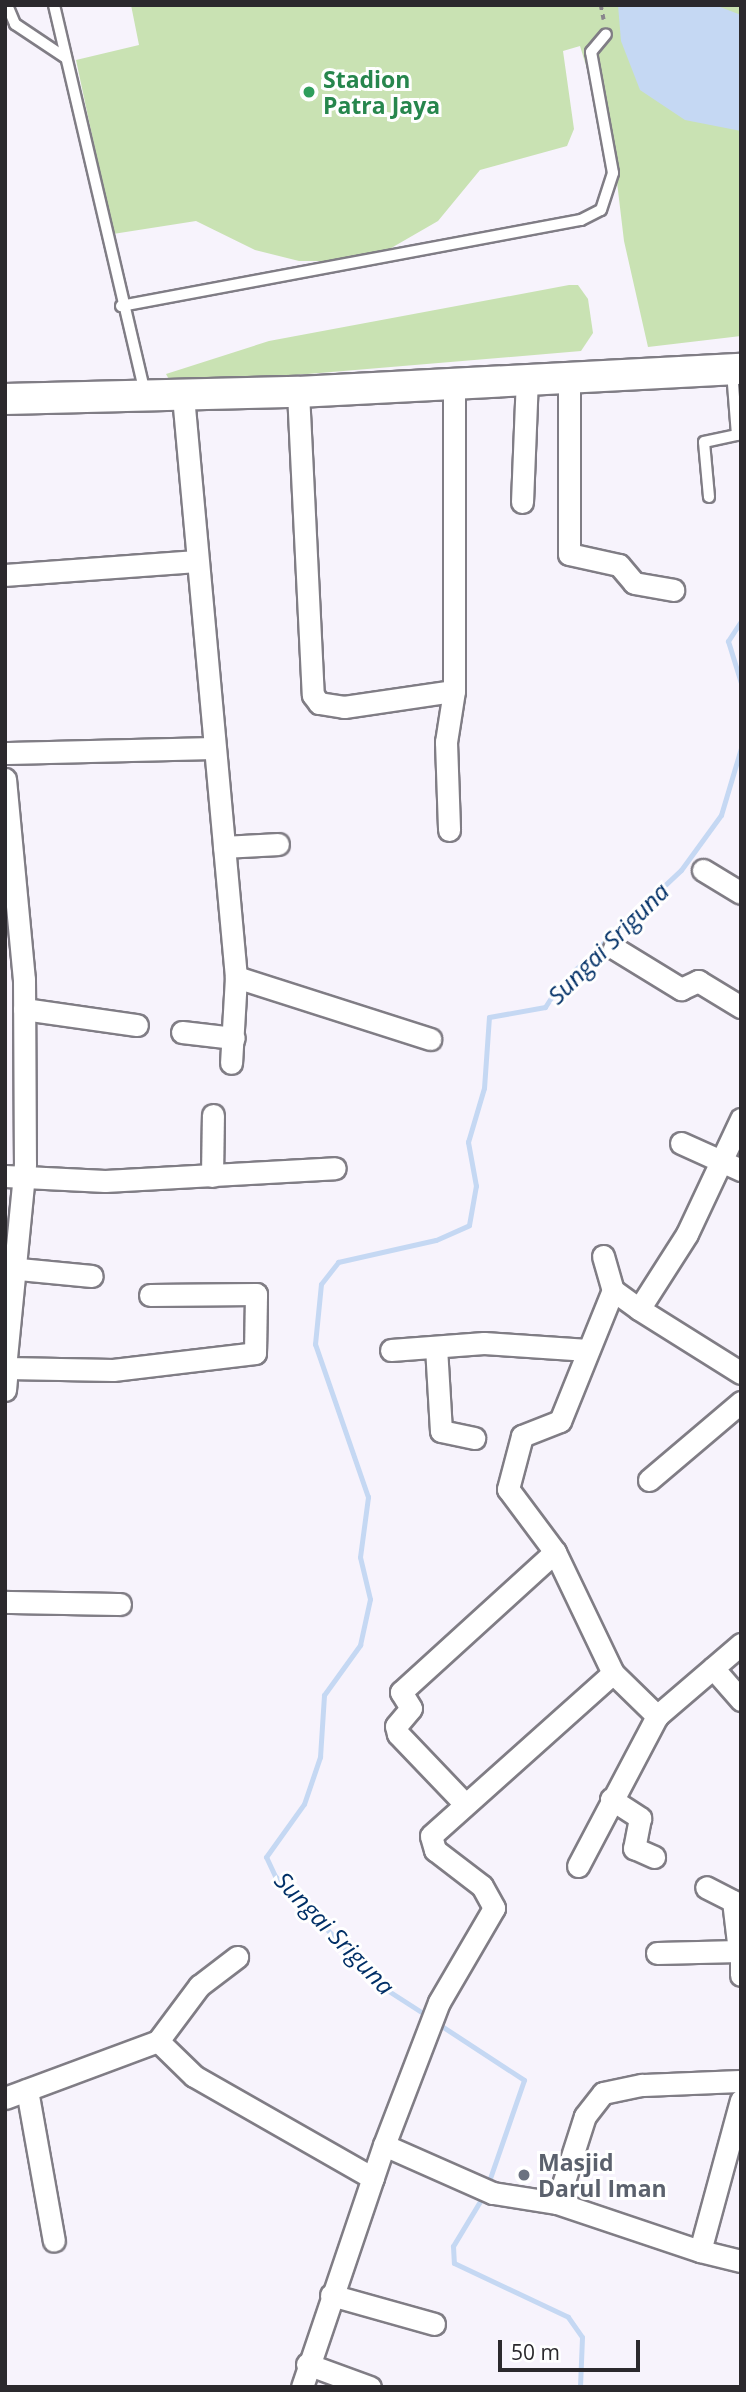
<!DOCTYPE html>
<html>
<head>
<meta charset="utf-8">
<style>
	body { margin:0 }
	#map { position:relative; width:746px; height:2392px; overflow:hidden; background:#f7f3fc; font-family:"Open Sans",sans-serif }
	div>[style] { position:absolute }
	[style*='--x'] { left:calc(var(--x)*1px); top:calc(var(--y)*1px); width:calc(var(--w)*1px); rotate:calc(var(--a)*1deg) }
	.green>* { inset:0; background:#c9e2b3 }
	.water>* { inset:0; background:#c5d8f3 }
	.stream>* { height:5px; margin:-2.5px; padding:0 2.5px; transform-origin:2.5px; border-radius:2.5px; background:#c5d8f3 }
	.path>* { height:3.5px; margin-top:-1.75px; transform-origin:0; background:repeating-linear-gradient(90deg,#89868d 0 5px,transparent 0 10px) }
	.roads { filter:drop-shadow(2px 0 #807d85) drop-shadow(-2px 0 #807d85) drop-shadow(0 2px #807d85) drop-shadow(0 -2px #807d85) }
	.lane>* { height:10px; margin:-5px; padding:0 5px; transform-origin:5px; border-radius:5px; background:#fff }
	.street>* { height:21px; margin:-10.5px; padding:0 10.5px; transform-origin:10.5px; border-radius:10.5px; background:#fff }
	.secondary>* { height:30px; margin:-15px; padding:0 15px; transform-origin:15px; border-radius:15px; background:#fff }
	.dots>* { width:19px; height:19px; translate:-50% -50%; box-sizing:border-box; border:4px solid #fff; border-radius:50% }
	span { translate:-50% -50%; white-space:nowrap; text-align:center; line-height:1.15; -webkit-text-stroke:6px #fff; paint-order:stroke }
	.leisure-label { font-size:23px; color:#27864d; font-weight:700 }
	.left { translate:0 -50%; text-align:left }
	.worship-label { font-size:23px; color:#5b616d; font-weight:700 }
	.water-label { font-size:24px; color:#002f66; font-style:italic }
	.frame { position:absolute; inset:0; border:7px solid #2b292d; pointer-events:none }
	.scale { position:absolute; left:498px; top:2340px; width:142px; height:32px; box-sizing:border-box; border:4px solid #2b292d; border-top:0; padding-left:9px; font-size:21px; line-height:24px; white-space:nowrap; color:#2b292d; -webkit-text-stroke:5px #fff; paint-order:stroke }
</style>
</head>
<body>
<div id="map">
	<div class="green">
		<div style="clip-path:polygon(131px 5px,741px 5px,741px 336px,648px 347px,624px 241px,614px 157px,580px 46px,563px 51px,574px 129px,567px 146px,480px 170px,438px 221px,386px 251px,345px 261px,299px 261px,255px 250px,196px 221px,113px 234px,76px 60px,139px 45px)"></div>
		<div style="clip-path:polygon(569px 285px,578px 285px,588px 299px,593px 333px,581px 351px,236px 380px,170px 381px,166px 374px,269px 341px)"></div>
	</div>
	<div class="water">
		<div style="clip-path:polygon(618px 5px,715px 5px,741px 15px,741px 131px,685px 120px,640px 90px,621px 41px)"></div>
	</div>
	<div class="stream">
		<div style="--x:741;--y:621;--w:24;--a:123"></div>
		<div style="--x:728;--y:641;--w:44;--a:72.8"></div>
		<div style="--x:429;--y:2017;--w:54;--a:-147.2"></div>
		<div style="--x:384;--y:1988;--w:156;--a:-134.2"></div>
		<div style="--x:275;--y:1876;--w:21;--a:-115"></div>
		<div style="--x:266;--y:1857;--w:65;--a:-54.4"></div>
		<div style="--x:304;--y:1804;--w:50;--a:-71.2"></div>
		<div style="--x:320;--y:1757;--w:62;--a:-86.3"></div>
		<div style="--x:324;--y:1695;--w:62;--a:-54.2"></div>
		<div style="--x:360;--y:1645;--w:47;--a:-77.7"></div>
		<div style="--x:370;--y:1599;--w:43;--a:-103.4"></div>
		<div style="--x:360;--y:1557;--w:61;--a:-82.4"></div>
		<div style="--x:368;--y:1497;--w:162;--a:-109.1"></div>
		<div style="--x:315;--y:1344;--w:60;--a:-84.3"></div>
		<div style="--x:321;--y:1284;--w:28;--a:-52"></div>
		<div style="--x:338;--y:1262;--w:100;--a:-12.7"></div>
		<div style="--x:436;--y:1240;--w:36;--a:-24"></div>
		<div style="--x:469;--y:1225;--w:40;--a:-80"></div>
		<div style="--x:476;--y:1186;--w:45;--a:-100.3"></div>
		<div style="--x:468;--y:1142;--w:56;--a:-73.5"></div>
		<div style="--x:484;--y:1088;--w:71;--a:-86"></div>
		<div style="--x:489;--y:1017;--w:57;--a:-10.1"></div>
		<div style="--x:545;--y:1007;--w:27;--a:-57"></div>
		<div style="--x:560;--y:984;--w:166;--a:-43.3"></div>
		<div style="--x:681;--y:870;--w:68;--a:-54"></div>
		<div style="--x:721;--y:815;--w:70;--a:-73.4"></div>
		<div style="--x:437;--y:2023;--w:104;--a:33.2"></div>
		<div style="--x:524;--y:2080;--w:110;--a:109.1"></div>
		<div style="--x:485;--y:2193;--w:62;--a:121.1"></div>
		<div style="--x:453;--y:2246;--w:17;--a:87"></div>
		<div style="--x:454;--y:2263;--w:126;--a:25.3"></div>
		<div style="--x:568;--y:2317;--w:24;--a:55"></div>
		<div style="--x:582;--y:2337;--w:50;--a:92.3"></div>
	</div>
	<div class="path">
		<div style="--x:601;--y:5;--w:15;--a:79"></div>
	</div>
	<div class="roads">
		<div class="lane">
			<div style="--x:7;--y:5;--w:21;--a:67"></div>
			<div style="--x:15;--y:24;--w:61;--a:33.7"></div>
			<div style="--x:54;--y:5;--w:400;--a:76.8"></div>
			<div style="--x:121;--y:306;--w:468;--a:-10.6"></div>
			<div style="--x:581;--y:220;--w:22;--a:-27"></div>
			<div style="--x:601;--y:210;--w:39;--a:-72"></div>
			<div style="--x:613;--y:173;--w:123;--a:-100.3"></div>
			<div style="--x:591;--y:52;--w:23;--a:-50"></div>
			<div style="--x:709;--y:497;--w:55;--a:-95.2"></div>
			<div style="--x:704;--y:442;--w:34;--a:-12"></div>
			<div style="--x:737;--y:435;--w:63;--a:-94.5"></div>
		</div>
		<div class="street">
			<div style="--x:569;--y:377;--w:177;--a:90"></div>
			<div style="--x:569;--y:554;--w:51;--a:12.4"></div>
			<div style="--x:619;--y:565;--w:23;--a:50"></div>
			<div style="--x:634;--y:583;--w:40;--a:10"></div>
			<div style="--x:298;--y:392;--w:303;--a:87.2"></div>
			<div style="--x:313;--y:695;--w:10;--a:53"></div>
			<div style="--x:319;--y:703;--w:25;--a:9"></div>
			<div style="--x:344;--y:707;--w:111;--a:-8.3"></div>
			<div style="--x:454;--y:691;--w:52;--a:98.9"></div>
			<div style="--x:446;--y:742;--w:88;--a:88"></div>
			<div style="--x:183;--y:396;--w:583;--a:84.79"></div>
			<div style="--x:236;--y:977;--w:86;--a:93.3"></div>
			<div style="--x:522;--y:502;--w:123;--a:-87.7"></div>
			<div style="--x:5;--y:575;--w:192;--a:-4.2"></div>
			<div style="--x:454;--y:691;--w:308;--a:-90"></div>
			<div style="--x:5;--y:753;--w:208;--a:-1.4"></div>
			<div style="--x:5;--y:779;--w:201;--a:84.6"></div>
			<div style="--x:24;--y:979;--w:185;--a:89.7"></div>
			<div style="--x:25;--y:1164;--w:205;--a:95.6"></div>
			<div style="--x:224;--y:847;--w:54;--a:-3.2"></div>
			<div style="--x:703;--y:870;--w:44;--a:31.2"></div>
			<div style="--x:614;--y:948;--w:79;--a:31.5"></div>
			<div style="--x:681;--y:989;--w:19;--a:-25"></div>
			<div style="--x:698;--y:981;--w:50;--a:31.2"></div>
			<div style="--x:236;--y:977;--w:204;--a:17.7"></div>
			<div style="--x:24;--y:1009;--w:114;--a:8.1"></div>
			<div style="--x:182;--y:1032;--w:52;--a:6.6"></div>
			<div style="--x:741;--y:1119;--w:127;--a:115.2"></div>
			<div style="--x:687;--y:1234;--w:89;--a:122.6"></div>
			<div style="--x:639;--y:1309;--w:32;--a:-144"></div>
			<div style="--x:613;--y:1290;--w:141;--a:112"></div>
			<div style="--x:560;--y:1421;--w:41;--a:158.5"></div>
			<div style="--x:522;--y:1436;--w:55;--a:104.8"></div>
			<div style="--x:508;--y:1489;--w:79;--a:53.3"></div>
			<div style="--x:555;--y:1552;--w:134;--a:64.4"></div>
			<div style="--x:613;--y:1673;--w:62;--a:44.3"></div>
			<div style="--x:657;--y:1716;--w:111;--a:-40.6"></div>
			<div style="--x:681;--y:1143;--w:66;--a:24.2"></div>
			<div style="--x:5;--y:1176;--w:100;--a:2.9"></div>
			<div style="--x:105;--y:1181;--w:230;--a:-3.2"></div>
			<div style="--x:212;--y:1176;--w:61;--a:-89.1"></div>
			<div style="--x:603;--y:1256;--w:35;--a:74"></div>
			<div style="--x:19;--y:1269;--w:73;--a:5.5"></div>
			<div style="--x:639;--y:1309;--w:120;--a:32.1"></div>
			<div style="--x:436;--y:1347;--w:84;--a:86.6"></div>
			<div style="--x:441;--y:1431;--w:34;--a:12"></div>
			<div style="--x:391;--y:1350;--w:93;--a:-4.3"></div>
			<div style="--x:484;--y:1343;--w:104;--a:3.9"></div>
			<div style="--x:5;--y:1390;--w:22;--a:-85"></div>
			<div style="--x:7;--y:1368;--w:106;--a:1.1"></div>
			<div style="--x:113;--y:1370;--w:143;--a:-6.8"></div>
			<div style="--x:255;--y:1353;--w:59;--a:-89"></div>
			<div style="--x:256;--y:1294;--w:106;--a:179.5"></div>
			<div style="--x:649;--y:1480;--w:121;--a:-40.3"></div>
			<div style="--x:5;--y:1602;--w:115;--a:1"></div>
			<div style="--x:713;--y:1668;--w:43;--a:48.8"></div>
			<div style="--x:613;--y:1673;--w:244;--a:138.2"></div>
			<div style="--x:431;--y:1836;--w:15;--a:74"></div>
			<div style="--x:435;--y:1850;--w:59;--a:37.5"></div>
			<div style="--x:482;--y:1886;--w:25;--a:61"></div>
			<div style="--x:494;--y:1908;--w:109;--a:120.3"></div>
			<div style="--x:439;--y:2002;--w:153;--a:111"></div>
			<div style="--x:384;--y:2145;--w:119;--a:23.8"></div>
			<div style="--x:493;--y:2193;--w:65;--a:8.9"></div>
			<div style="--x:557;--y:2203;--w:151;--a:18.6"></div>
			<div style="--x:611;--y:1799;--w:35;--a:33"></div>
			<div style="--x:640;--y:1818;--w:31;--a:101"></div>
			<div style="--x:634;--y:1848;--w:22;--a:24"></div>
			<div style="--x:465;--y:1804;--w:97;--a:-133.7"></div>
			<div style="--x:398;--y:1734;--w:8;--a:-104"></div>
			<div style="--x:396;--y:1726;--w:23;--a:-50"></div>
			<div style="--x:411;--y:1708;--w:19;--a:-122"></div>
			<div style="--x:401;--y:1692;--w:208;--a:-42.3"></div>
			<div style="--x:578;--y:1866;--w:170;--a:-62.2"></div>
			<div style="--x:741;--y:1950;--w:25;--a:90"></div>
			<div style="--x:657;--y:1953;--w:82;--a:-1.4"></div>
			<div style="--x:739;--y:1951;--w:50;--a:-96.8"></div>
			<div style="--x:733;--y:1901;--w:30;--a:-153"></div>
			<div style="--x:158;--y:2041;--w:50;--a:44.2"></div>
			<div style="--x:194;--y:2076;--w:206;--a:29.7"></div>
			<div style="--x:27;--y:2090;--w:153;--a:79.9"></div>
			<div style="--x:5;--y:2098;--w:163;--a:-20.4"></div>
			<div style="--x:158;--y:2041;--w:69;--a:-53.3"></div>
			<div style="--x:199;--y:1986;--w:48;--a:-37.3"></div>
			<div style="--x:741;--y:2100;--w:156;--a:105.2"></div>
			<div style="--x:700;--y:2251;--w:42;--a:13.7"></div>
			<div style="--x:557;--y:2203;--w:91;--a:-72.2"></div>
			<div style="--x:585;--y:2116;--w:29;--a:-52"></div>
			<div style="--x:603;--y:2093;--w:40;--a:-12"></div>
			<div style="--x:642;--y:2085;--w:99;--a:-2.3"></div>
			<div style="--x:331;--y:2295;--w:107;--a:15.7"></div>
			<div style="--x:307;--y:2364;--w:67;--a:20.1"></div>
			<div style="--x:302;--y:2387;--w:256;--a:-71.3"></div>
		</div>
		<div class="secondary">
			<div style="--x:5;--y:399;--w:293;--a:-1.4"></div>
			<div style="--x:298;--y:392;--w:444;--a:-3"></div>
		</div>
	</div>
	<div class="dots">
		<div style="left:309px;top:92px;background:#2e9e5b"></div>
		<div style="left:524px;top:2175px;background:#6b7280"></div>
	</div>
	<div class="leisure-label">
		<span class="left" style="left:323px;top:92px">Stadion<br>Patra Jaya</span>
	</div>
	<div class="worship-label">
		<span class="left" style="left:538px;top:2175px">Masjid<br>Darul Iman</span>
	</div>
	<div class="water-label">
		<span style="left:608px;top:943px;rotate:-45deg">Sungai Sriguna</span>
		<span style="left:335px;top:1933px;rotate:46deg">Sungai Sriguna</span>
	</div>
	<div class="frame"></div>
	<div class="scale">50 m</div>
</div>
</body>
</html>
